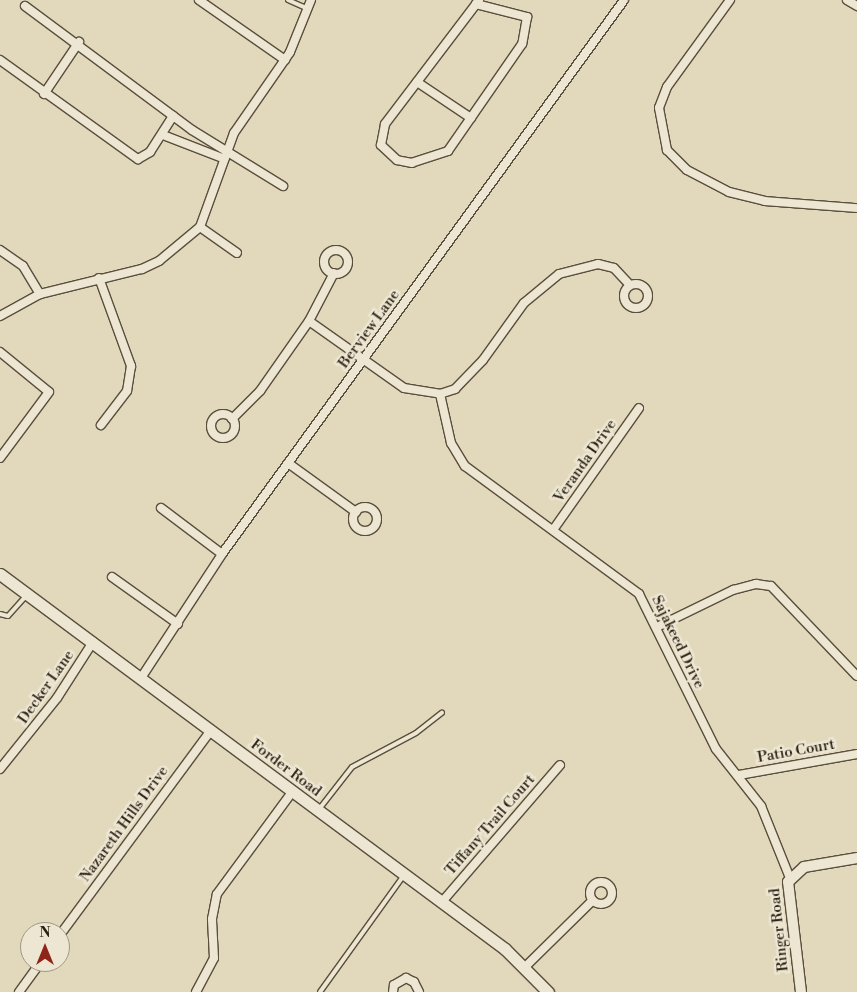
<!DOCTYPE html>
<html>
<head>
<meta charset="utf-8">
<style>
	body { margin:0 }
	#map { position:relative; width:857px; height:992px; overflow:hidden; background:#e2d8bc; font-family:"Libre Bodoni",serif }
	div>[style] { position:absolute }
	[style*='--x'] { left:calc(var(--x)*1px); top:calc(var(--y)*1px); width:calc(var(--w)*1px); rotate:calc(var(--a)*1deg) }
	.roads { filter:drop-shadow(1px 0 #5a4e3c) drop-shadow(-1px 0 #5a4e3c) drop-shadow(0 1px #5a4e3c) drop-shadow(0 -1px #5a4e3c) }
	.service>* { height:4px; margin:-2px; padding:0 2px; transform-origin:2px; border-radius:2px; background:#ece6d3 }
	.minor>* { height:8px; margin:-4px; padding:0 4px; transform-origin:4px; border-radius:4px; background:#ece6d3 }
	.minor>.ring { margin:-4px; padding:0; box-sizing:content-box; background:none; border:8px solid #ece6d3; border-radius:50% }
	.tertiary>* { height:10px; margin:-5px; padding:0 5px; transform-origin:5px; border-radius:5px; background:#ece6d3 }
	.secondary>* { height:11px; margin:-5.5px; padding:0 5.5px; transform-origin:5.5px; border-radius:5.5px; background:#ece6d3 }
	span { translate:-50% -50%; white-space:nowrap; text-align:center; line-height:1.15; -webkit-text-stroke:5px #ece6d3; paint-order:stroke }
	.street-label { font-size:15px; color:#2c2012 }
	.north { position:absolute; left:20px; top:922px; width:50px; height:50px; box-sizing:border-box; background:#ece6d3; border:1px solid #9f9786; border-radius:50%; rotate:0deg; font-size:14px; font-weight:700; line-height:20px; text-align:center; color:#2c2012 }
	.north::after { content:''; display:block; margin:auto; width:18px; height:22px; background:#8f2418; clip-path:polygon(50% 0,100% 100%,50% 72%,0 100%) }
</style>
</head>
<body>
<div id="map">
	<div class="roads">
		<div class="service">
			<div style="--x:288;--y:0;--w:22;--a:24"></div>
			<div style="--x:0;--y:614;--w:8;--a:14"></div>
			<div style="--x:8;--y:616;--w:27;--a:-48"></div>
			<div style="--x:320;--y:808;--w:52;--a:-52"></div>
			<div style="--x:352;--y:767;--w:72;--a:-28"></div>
			<div style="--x:416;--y:733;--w:33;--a:-38"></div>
			<div style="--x:320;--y:992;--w:144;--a:-54.3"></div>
		</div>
		<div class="minor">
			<div style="--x:199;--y:0;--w:105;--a:34.9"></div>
			<div style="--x:730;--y:0;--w:107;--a:125.9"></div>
			<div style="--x:667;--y:87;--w:22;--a:111"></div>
			<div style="--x:659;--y:108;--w:43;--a:79.2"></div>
			<div style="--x:667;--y:150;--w:28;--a:45"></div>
			<div style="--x:687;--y:170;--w:47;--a:27.6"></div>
			<div style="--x:729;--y:192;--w:37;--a:14"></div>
			<div style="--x:765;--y:201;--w:92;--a:4.4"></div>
			<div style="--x:847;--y:0;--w:12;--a:31"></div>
			<div style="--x:476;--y:4;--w:53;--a:14.3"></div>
			<div style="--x:527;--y:17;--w:27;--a:100"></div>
			<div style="--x:522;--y:44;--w:130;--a:124.7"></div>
			<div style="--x:448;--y:151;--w:38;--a:162"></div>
			<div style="--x:412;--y:163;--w:15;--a:-169"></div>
			<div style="--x:397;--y:160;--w:22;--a:-137"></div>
			<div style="--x:381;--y:145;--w:21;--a:-79"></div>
			<div style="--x:385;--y:124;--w:151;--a:-52.8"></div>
			<div style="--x:476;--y:4;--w:5;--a:-53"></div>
			<div style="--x:25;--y:6;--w:208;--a:36.6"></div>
			<div style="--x:192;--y:130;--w:107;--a:31.6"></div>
			<div style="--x:0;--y:60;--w:170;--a:35.7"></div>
			<div style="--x:138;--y:159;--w:14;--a:-30"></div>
			<div style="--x:150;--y:152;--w:43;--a:-57.4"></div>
			<div style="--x:417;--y:82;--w:65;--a:33.7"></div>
			<div style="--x:44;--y:94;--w:63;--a:-56.1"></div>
			<div style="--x:163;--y:135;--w:66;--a:21.2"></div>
			<div style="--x:200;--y:227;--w:45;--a:35.1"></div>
			<div style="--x:0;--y:250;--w:28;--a:35"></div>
			<div style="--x:23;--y:266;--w:33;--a:59"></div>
			<div class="ring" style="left:324px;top:250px;width:16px;height:16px"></div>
			<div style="--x:99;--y:278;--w:94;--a:70"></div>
			<div style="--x:131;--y:366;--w:25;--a:99"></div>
			<div style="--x:127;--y:391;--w:43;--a:127.4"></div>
			<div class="ring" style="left:624px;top:284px;width:16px;height:16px"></div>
			<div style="--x:0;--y:316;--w:46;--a:-28.8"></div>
			<div style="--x:40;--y:294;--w:105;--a:-13.8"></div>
			<div style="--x:142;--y:269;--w:19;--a:-25"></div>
			<div style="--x:159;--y:261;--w:53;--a:-39.7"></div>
			<div style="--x:200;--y:227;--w:100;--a:-70.1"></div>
			<div style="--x:234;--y:133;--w:98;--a:-55.3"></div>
			<div style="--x:290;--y:52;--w:56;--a:-68"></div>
			<div style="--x:309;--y:321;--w:116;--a:35.2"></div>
			<div style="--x:404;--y:388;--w:36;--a:9"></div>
			<div style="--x:440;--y:394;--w:16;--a:-18"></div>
			<div style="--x:455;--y:389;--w:40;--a:-46"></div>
			<div style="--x:483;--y:360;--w:70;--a:-54.3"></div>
			<div style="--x:524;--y:303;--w:45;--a:-39.6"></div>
			<div style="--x:559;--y:274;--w:40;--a:-14.4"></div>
			<div style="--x:598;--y:264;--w:16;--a:14"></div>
			<div style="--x:614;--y:268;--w:23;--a:47"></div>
			<div style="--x:0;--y:352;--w:63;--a:39.2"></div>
			<div style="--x:49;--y:392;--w:82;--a:126.6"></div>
			<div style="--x:440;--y:394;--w:50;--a:77.3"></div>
			<div style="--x:451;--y:443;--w:27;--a:59"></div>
			<div style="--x:465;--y:466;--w:216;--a:36.3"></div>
			<div style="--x:639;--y:594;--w:173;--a:63.6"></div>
			<div style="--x:716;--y:749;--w:73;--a:51.7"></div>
			<div style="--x:761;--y:806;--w:78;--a:68.1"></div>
			<div class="ring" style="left:211px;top:414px;width:16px;height:16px"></div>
			<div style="--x:232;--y:419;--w:40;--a:-45"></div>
			<div style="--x:260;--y:391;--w:85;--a:-55"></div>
			<div style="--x:309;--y:321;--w:54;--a:-62.5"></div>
			<div style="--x:288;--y:463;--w:84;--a:35.8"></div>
			<div class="ring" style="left:353px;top:507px;width:16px;height:16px"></div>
			<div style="--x:161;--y:508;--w:76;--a:37"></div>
			<div style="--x:553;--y:530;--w:149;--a:-54.8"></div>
			<div style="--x:112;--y:577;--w:81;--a:35.5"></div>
			<div style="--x:657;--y:627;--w:85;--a:-26"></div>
			<div style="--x:733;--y:590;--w:24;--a:-15"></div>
			<div style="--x:756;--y:584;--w:15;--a:8"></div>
			<div style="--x:771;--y:586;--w:124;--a:46.3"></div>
			<div style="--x:141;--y:678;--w:148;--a:-56.8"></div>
			<div style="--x:222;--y:554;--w:684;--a:-54.03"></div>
			<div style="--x:0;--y:769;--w:91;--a:-51.2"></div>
			<div style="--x:57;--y:698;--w:67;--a:-57.3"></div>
			<div style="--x:739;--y:775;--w:120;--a:-10.1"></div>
			<div class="ring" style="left:590px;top:882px;width:14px;height:14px"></div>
			<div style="--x:441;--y:903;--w:182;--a:-49.2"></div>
			<div style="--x:60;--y:935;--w:255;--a:-53.6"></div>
			<div style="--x:525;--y:967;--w:95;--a:-44.6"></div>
			<div style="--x:19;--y:992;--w:37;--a:-54"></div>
			<div style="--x:196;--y:992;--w:38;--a:-62"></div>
			<div style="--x:214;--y:958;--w:39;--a:-93"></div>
			<div style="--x:212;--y:919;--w:25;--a:-79"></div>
			<div style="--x:217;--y:894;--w:128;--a:-53.6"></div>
			<div style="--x:393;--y:992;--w:7;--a:-82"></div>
			<div style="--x:394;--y:985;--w:14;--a:-30"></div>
			<div style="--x:406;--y:978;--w:9;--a:27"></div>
			<div style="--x:414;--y:982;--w:11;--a:63"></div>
		</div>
		<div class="tertiary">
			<div style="--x:801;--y:992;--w:111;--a:-96.7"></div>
			<div style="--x:788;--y:882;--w:22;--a:-43"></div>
			<div style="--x:804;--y:867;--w:54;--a:-9.6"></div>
		</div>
		<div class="secondary">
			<div style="--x:0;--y:574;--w:629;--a:36.6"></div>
			<div style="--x:505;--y:949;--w:61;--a:45"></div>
		</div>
	</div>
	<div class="street-label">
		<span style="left:369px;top:329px;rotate:-54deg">Berview Lane</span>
		<span style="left:585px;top:461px;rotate:-55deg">Veranda Drive</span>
		<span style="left:678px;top:642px;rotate:64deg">Sajakeed Drive</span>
		<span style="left:46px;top:687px;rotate:-55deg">Decker Lane</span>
		<span style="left:796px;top:751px;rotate:-10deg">Patio Court</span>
		<span style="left:286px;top:768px;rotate:37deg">Forder Road</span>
		<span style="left:124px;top:824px;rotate:-54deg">Nazareth Hills Drive</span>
		<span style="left:490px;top:825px;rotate:-49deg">Tiffany Trail Court</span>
		<span style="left:779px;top:930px;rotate:-96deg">Ringer Road</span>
	</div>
	<div class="north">N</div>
</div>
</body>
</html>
